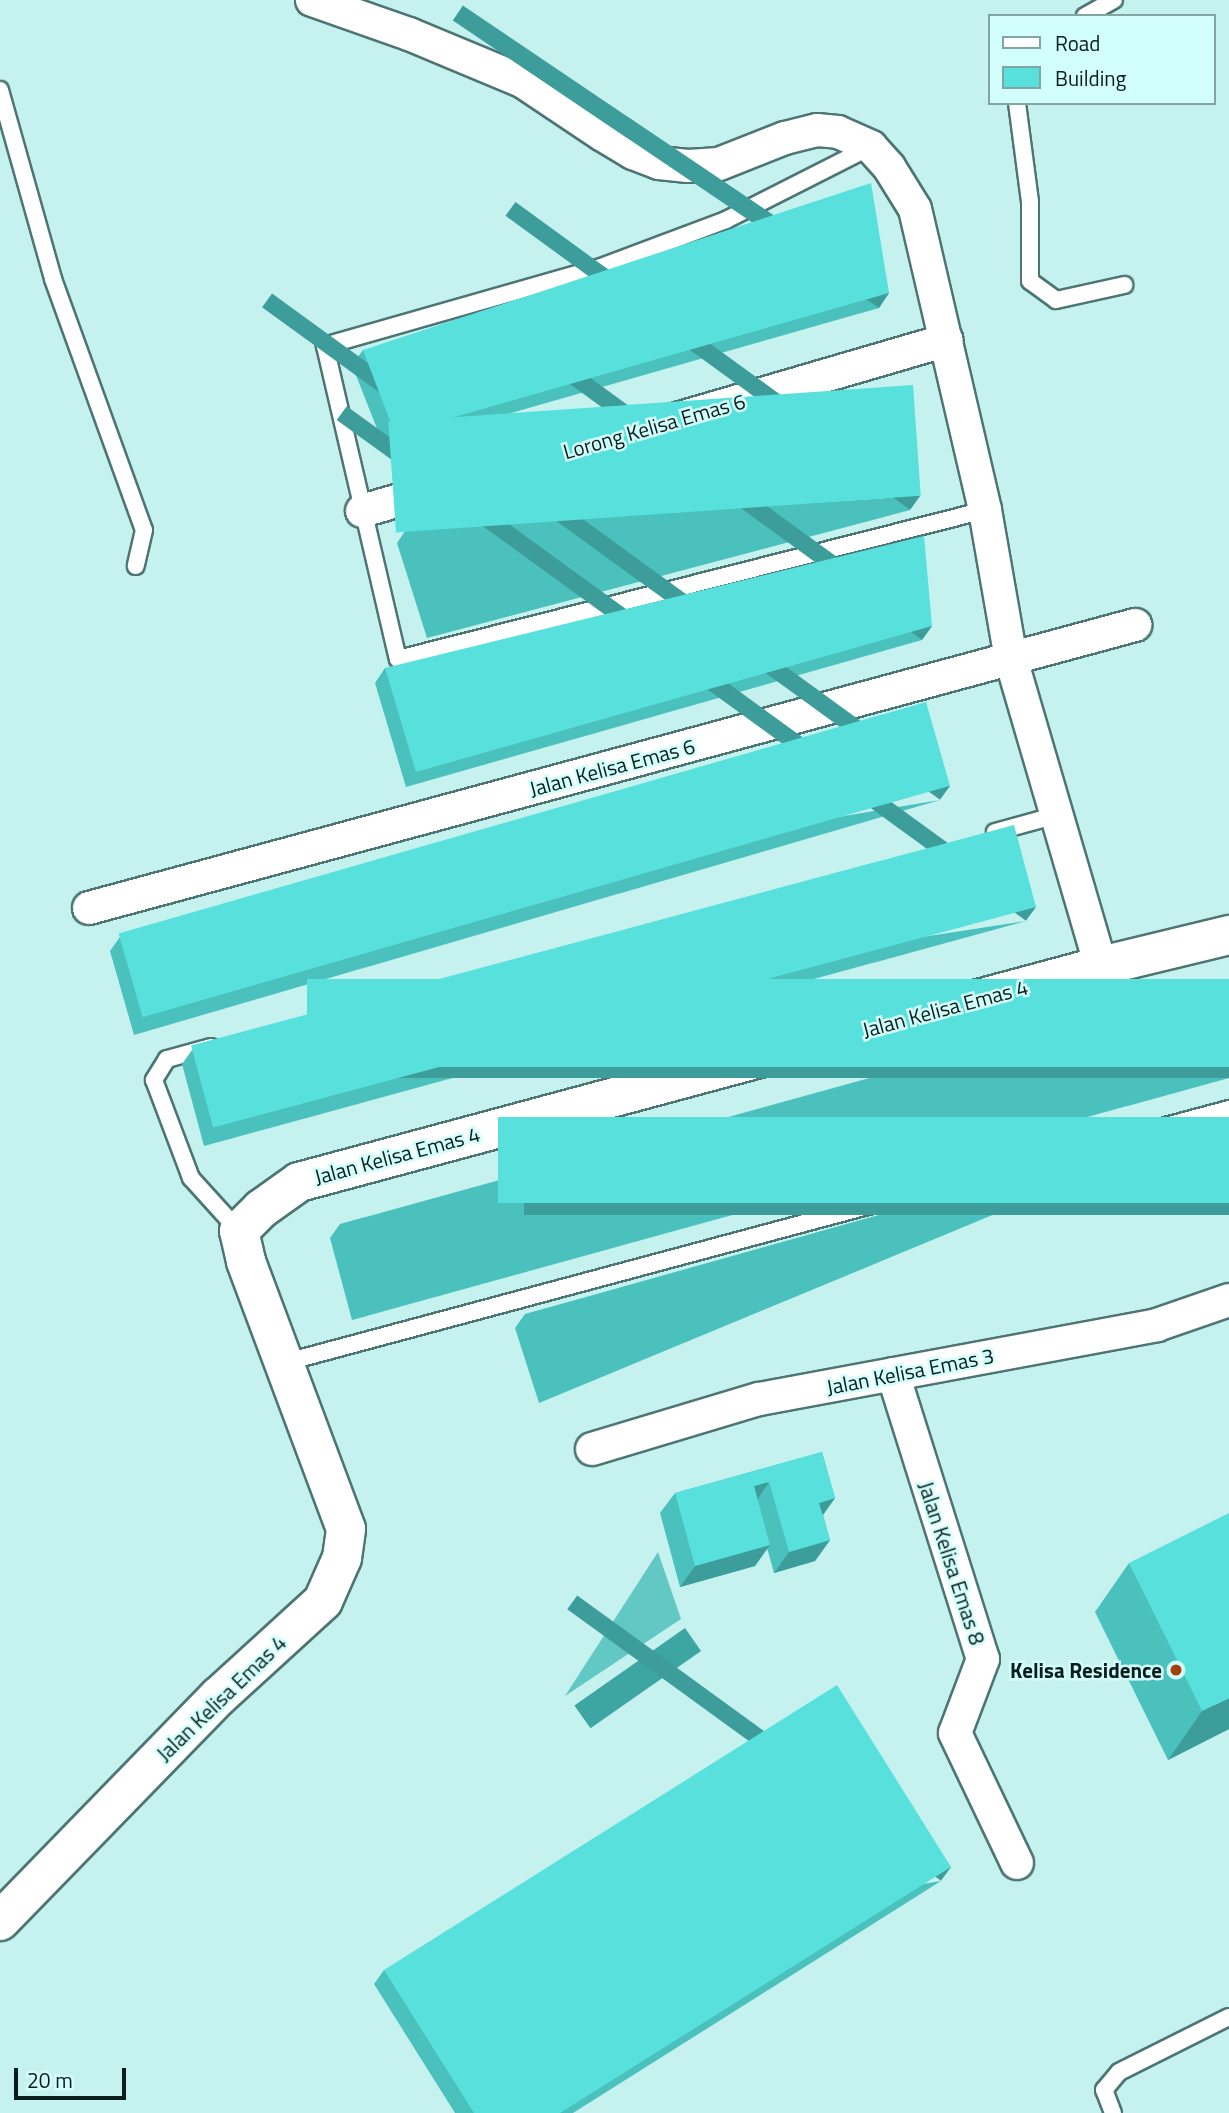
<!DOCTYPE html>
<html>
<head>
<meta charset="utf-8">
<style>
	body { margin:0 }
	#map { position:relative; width:1229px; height:2113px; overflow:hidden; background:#c5f1ef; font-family:"Titillium Web",sans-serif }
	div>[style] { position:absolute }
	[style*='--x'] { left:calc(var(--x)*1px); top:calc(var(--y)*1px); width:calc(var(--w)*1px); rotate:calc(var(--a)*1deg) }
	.green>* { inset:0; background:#61c8c4 }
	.water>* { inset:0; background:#3da5a2; transform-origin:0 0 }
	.roads { filter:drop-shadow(2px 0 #4c7573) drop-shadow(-2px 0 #4c7573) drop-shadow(0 2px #4c7573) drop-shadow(0 -2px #4c7573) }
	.lane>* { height:16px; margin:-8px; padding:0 8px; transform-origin:8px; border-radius:8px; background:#fff }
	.street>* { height:32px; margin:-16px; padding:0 16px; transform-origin:16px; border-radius:16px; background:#fff }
	.secondary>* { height:38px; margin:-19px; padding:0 19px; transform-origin:19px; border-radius:19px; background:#fff }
	.wall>* { inset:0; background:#4bc1bd }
	.shaded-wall>* { inset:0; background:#3d9d9a; transform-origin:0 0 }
	.building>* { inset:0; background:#57e0dc; transform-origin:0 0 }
	.dots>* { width:19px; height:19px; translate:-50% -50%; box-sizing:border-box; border:4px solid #d2fffc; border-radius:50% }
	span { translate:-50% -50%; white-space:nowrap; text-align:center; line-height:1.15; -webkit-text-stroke:5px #d2fffc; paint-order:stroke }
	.street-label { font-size:21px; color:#0b1d1c }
	.poi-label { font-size:21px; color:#0b1d1c; font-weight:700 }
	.right { translate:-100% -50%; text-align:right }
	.legend { position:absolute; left:988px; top:14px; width:228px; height:91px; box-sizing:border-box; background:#d2fffc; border:2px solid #82a5a2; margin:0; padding:9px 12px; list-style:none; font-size:21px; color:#0b1d1c }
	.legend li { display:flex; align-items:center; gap:14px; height:35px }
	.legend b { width:35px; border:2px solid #82a5a2 }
	.scale { position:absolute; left:14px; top:2068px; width:112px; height:32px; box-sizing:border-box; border:4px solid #0b1d1c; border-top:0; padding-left:9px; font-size:21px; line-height:24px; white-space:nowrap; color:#0b1d1c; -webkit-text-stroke:5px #d2fffc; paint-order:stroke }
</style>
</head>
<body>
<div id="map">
	<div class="green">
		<div style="clip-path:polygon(658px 1552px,681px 1619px,565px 1696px)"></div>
	</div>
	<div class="water">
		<div style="left:685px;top:1628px;width:28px;height:135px;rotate:55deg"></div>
	</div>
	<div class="roads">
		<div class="lane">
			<div style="--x:1085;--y:16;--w:33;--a:-29"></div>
			<div style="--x:0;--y:90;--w:196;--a:74.3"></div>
			<div style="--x:53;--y:279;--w:267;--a:70.1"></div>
			<div style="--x:144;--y:530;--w:37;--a:103"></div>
			<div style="--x:1017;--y:103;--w:100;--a:82.5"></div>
			<div style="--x:1030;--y:202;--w:79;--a:90"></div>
			<div style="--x:1030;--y:281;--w:32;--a:36"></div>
			<div style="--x:1056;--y:300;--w:70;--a:-12.4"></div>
			<div style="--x:870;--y:147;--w:161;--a:153.1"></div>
			<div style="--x:726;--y:220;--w:137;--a:159.4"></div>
			<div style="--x:598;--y:268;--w:284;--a:164.1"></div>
			<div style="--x:325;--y:346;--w:321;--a:76.9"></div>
			<div style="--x:398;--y:659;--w:606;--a:-14.24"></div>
			<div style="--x:995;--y:832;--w:64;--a:-15.3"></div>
			<div style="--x:211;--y:1047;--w:46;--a:164.7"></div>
			<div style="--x:167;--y:1059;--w:25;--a:122"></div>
			<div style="--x:154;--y:1080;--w:105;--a:69.3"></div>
			<div style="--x:191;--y:1178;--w:72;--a:47.8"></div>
			<div style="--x:283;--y:1363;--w:980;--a:-15.03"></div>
			<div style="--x:1113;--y:2113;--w:25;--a:-111"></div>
			<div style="--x:1104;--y:2090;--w:23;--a:-50"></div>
			<div style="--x:1119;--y:2072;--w:123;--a:-26.6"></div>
		</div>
		<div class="street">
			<div style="--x:312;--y:0;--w:103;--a:19.3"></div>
			<div style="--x:409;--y:34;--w:122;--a:22.6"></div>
			<div style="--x:522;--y:81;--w:97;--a:33.7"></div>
			<div style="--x:603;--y:135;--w:35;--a:31"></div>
			<div style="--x:633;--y:153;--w:28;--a:21"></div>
			<div style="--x:659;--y:163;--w:29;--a:6"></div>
			<div style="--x:688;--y:166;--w:31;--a:-4"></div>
			<div style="--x:719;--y:164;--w:71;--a:-21.5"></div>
			<div style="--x:785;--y:138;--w:33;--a:-14"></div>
			<div style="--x:817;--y:130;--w:21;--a:5"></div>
			<div style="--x:838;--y:132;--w:36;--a:24"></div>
			<div style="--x:871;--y:147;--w:27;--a:48"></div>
			<div style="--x:889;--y:167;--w:49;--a:58.2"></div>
			<div style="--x:915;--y:209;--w:309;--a:76.9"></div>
			<div style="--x:985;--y:510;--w:151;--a:80.1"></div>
			<div style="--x:1011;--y:659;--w:320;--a:73.7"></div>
			<div style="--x:362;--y:511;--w:609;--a:-16.29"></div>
			<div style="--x:89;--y:908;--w:1084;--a:-15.14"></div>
			<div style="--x:893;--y:1374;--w:299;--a:72.5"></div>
			<div style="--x:983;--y:1659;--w:79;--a:110.7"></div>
			<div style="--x:955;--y:1733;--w:144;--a:64.5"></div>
			<div style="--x:592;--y:1449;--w:174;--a:-16.7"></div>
			<div style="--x:759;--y:1399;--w:405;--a:-10.5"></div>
			<div style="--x:1157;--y:1325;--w:76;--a:-19.1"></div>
		</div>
		<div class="secondary">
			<div style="--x:0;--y:1921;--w:313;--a:-45.8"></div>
			<div style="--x:218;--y:1697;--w:142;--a:-42.4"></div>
			<div style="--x:323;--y:1601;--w:47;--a:-66.2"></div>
			<div style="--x:342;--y:1558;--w:29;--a:-82"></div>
			<div style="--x:346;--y:1529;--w:286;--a:-110.5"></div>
			<div style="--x:246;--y:1261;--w:31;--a:-103"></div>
			<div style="--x:239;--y:1231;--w:31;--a:-45"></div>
			<div style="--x:261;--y:1209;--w:47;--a:-35.4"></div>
			<div style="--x:299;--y:1182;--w:831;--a:-15.07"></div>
			<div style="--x:1101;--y:966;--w:132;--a:-13.6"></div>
		</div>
	</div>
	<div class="wall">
		<div style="clip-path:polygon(889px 293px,879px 308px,385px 449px,352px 365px,363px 350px)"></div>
		<div style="clip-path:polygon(920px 496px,910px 510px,427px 638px,397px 543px,407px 528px)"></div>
		<div style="clip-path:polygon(932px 626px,922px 640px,406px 787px,375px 683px,385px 668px)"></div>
		<div style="clip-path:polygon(940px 800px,134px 1035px,110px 951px,120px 937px)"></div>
		<div style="clip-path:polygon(1026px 921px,204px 1146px,182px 1064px,192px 1050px)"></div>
		<div style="clip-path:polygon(1229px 979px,1229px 1078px,352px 1320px,330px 1238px,340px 1224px)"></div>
		<div style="clip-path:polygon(1229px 1117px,539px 1403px,515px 1328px,525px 1314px)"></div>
		<div style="clip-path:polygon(822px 1452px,835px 1498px,823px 1515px,830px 1540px,815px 1561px,774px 1573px,767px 1548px,755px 1566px,680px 1587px,660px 1513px,675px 1493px)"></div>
		<div style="clip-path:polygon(1129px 1563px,1229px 1729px,1168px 1760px,1095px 1612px)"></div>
		<div style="clip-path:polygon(941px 1881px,573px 2113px,455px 2113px,374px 1984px,384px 1970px)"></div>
	</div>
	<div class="shaded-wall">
		<div style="left:889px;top:293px;width:18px;height:514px;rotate:124deg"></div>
		<div style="left:920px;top:496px;width:17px;height:500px;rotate:126deg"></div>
		<div style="left:932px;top:626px;width:17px;height:536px;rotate:126deg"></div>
		<div style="left:950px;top:786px;width:17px;height:838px;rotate:126deg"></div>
		<div style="left:1036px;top:907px;width:17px;height:852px;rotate:126deg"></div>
		<div style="left:1229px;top:1067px;width:11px;height:899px;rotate:90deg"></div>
		<div style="left:1229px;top:1203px;width:12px;height:705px;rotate:90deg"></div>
		<div style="clip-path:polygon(769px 1482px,755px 1503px,754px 1486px)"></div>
		<div style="clip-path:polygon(835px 1498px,820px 1519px,819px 1503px)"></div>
		<div style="clip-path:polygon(830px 1540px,815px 1561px,774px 1573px,789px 1552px)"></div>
		<div style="clip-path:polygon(770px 1545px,755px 1566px,680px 1587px,695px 1566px)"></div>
		<div style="clip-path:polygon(1229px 1698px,1229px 1729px,1168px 1760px,1202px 1711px)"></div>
		<div style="left:951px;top:1867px;width:17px;height:462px;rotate:126deg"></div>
	</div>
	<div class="building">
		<div style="clip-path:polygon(871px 183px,889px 293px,395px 434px,363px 350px)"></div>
		<div style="left:913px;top:385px;width:111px;height:526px;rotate:86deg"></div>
		<div style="clip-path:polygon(924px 536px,932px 626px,416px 772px,385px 668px)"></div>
		<div style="left:926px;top:702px;width:87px;height:840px;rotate:74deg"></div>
		<div style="left:1014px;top:825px;width:85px;height:852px;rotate:75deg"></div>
		<div style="left:1229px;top:979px;width:88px;height:922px;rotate:90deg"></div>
		<div style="left:1229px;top:1117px;width:86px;height:731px;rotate:90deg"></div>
		<div style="clip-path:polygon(822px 1452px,835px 1498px,819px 1503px,830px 1540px,789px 1552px,769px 1482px,754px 1486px,770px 1545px,695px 1566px,675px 1493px)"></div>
		<div style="clip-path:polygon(1229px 1513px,1229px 1698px,1202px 1711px,1129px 1563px)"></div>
		<div style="clip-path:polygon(837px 1685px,951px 1867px,560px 2113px,474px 2113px,384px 1970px)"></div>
	</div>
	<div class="dots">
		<div style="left:1176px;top:1670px;background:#a4400d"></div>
	</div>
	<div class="street-label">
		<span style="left:654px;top:426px;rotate:-16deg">Lorong Kelisa Emas 6</span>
		<span style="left:612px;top:767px;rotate:-15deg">Jalan Kelisa Emas 6</span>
		<span style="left:945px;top:1008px;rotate:-15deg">Jalan Kelisa Emas 4</span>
		<span style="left:397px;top:1155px;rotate:-15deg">Jalan Kelisa Emas 4</span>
		<span style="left:910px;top:1371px;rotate:-11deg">Jalan Kelisa Emas 3</span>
		<span style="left:952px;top:1563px;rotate:72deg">Jalan Kelisa Emas 8</span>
		<span style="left:221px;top:1698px;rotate:-44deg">Jalan Kelisa Emas 4</span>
	</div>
	<div class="poi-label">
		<span class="right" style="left:1162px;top:1670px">Kelisa Residence</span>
	</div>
	<ul class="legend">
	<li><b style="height:9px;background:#fff"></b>Road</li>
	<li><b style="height:19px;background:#57e0dc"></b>Building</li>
	</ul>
	<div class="scale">20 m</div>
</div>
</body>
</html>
